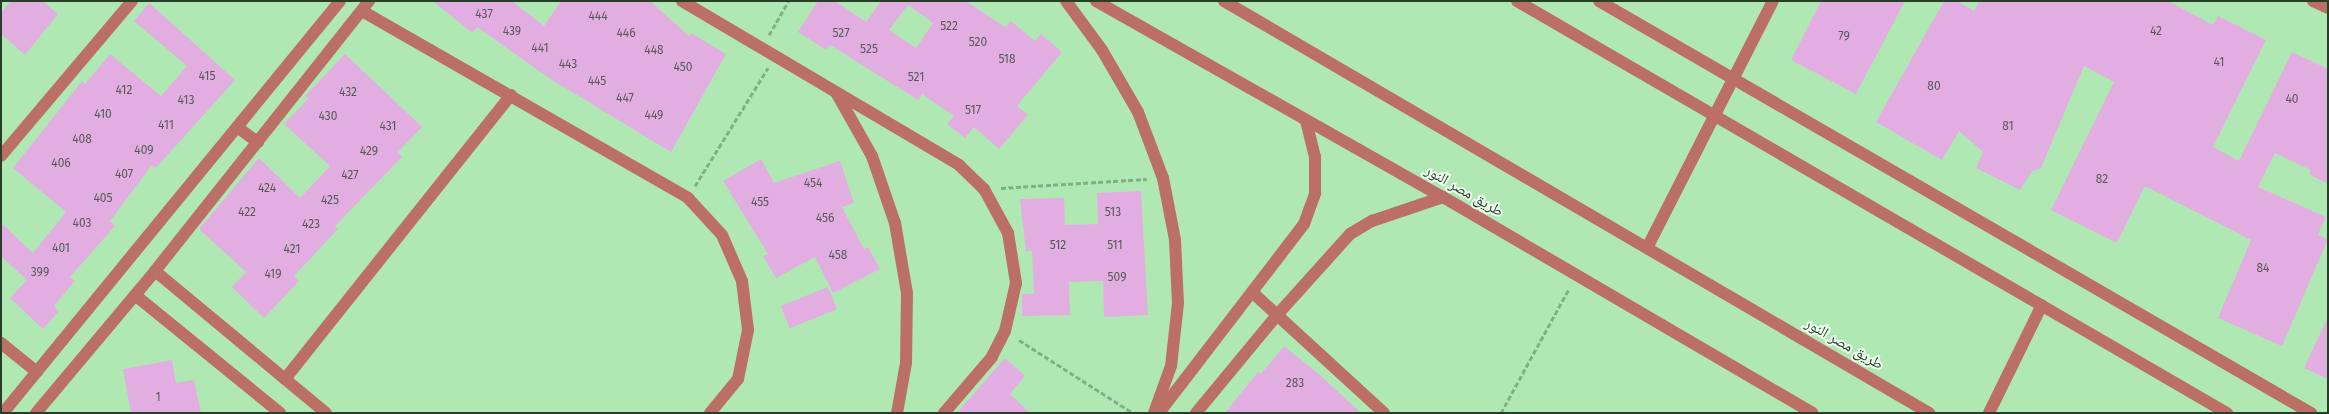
<!DOCTYPE html>
<html>
<head>
<meta charset="utf-8">
<style>
	body { margin:0 }
	#map { position:relative; width:2329px; height:414px; overflow:hidden; background:#b0e8b4; font-family:"Fira Sans","Noto Naskh Arabic",sans-serif }
	div>[style] { position:absolute }
	[style*='--x'] { left:calc(var(--x)*1px); top:calc(var(--y)*1px); width:calc(var(--w)*1px); rotate:calc(var(--a)*1deg) }
	.building>* { inset:0; background:#e2aee2; transform-origin:0 0 }
	.path>* { height:3px; margin-top:-1.5px; transform-origin:0; background:repeating-linear-gradient(90deg,#82af86 0 5px,transparent 0 7.5px) }
	.minor>* { height:12px; margin:-6px; padding:0 6px; transform-origin:6px; border-radius:6px; background:#bc6f67 }
	span { translate:-50% -50%; white-space:nowrap; text-align:center; line-height:1.15; -webkit-text-stroke:4px #edfeee; paint-order:stroke }
	.number-label { font-size:12px; color:#565a57 }
	.number-label span { -webkit-text-stroke-width:0 }
	.street-label { font-size:15px; color:#273e29 }
	.frame { position:absolute; inset:0; border:2px solid #273e29; pointer-events:none }
</style>
</head>
<body>
<div id="map">
	<div class="building">
		<div style="clip-path:polygon(11px 1px,43px 1px,58px 14px,25px 55px,1px 34px,1px 12px)"></div>
		<div style="clip-path:polygon(433px 1px,512px 1px,544px 26px,561px 1px,650px 1px,689px 36px,691px 33px,726px 54px,671px 152px,552px 80px,477px 27px,472px 33px)"></div>
		<div style="clip-path:polygon(evenodd,818px 1px,835px 1px,866px 22px,881px 1px,966px 1px,1005px 27px,1011px 21px,1035px 41px,1041px 34px,1062px 52px,1017px 106px,1028px 115px,999px 149px,974px 127px,965px 138px,947px 124px,954px 116px,922px 94px,918px 100px,830px 45px,826px 50px,798px 32px,818px 1px,908px 5px,933px 23px,916px 48px,889px 30px,908px 5px)"></div>
		<div style="clip-path:polygon(1821px 1px,1905px 1px,1856px 94px,1791px 60px)"></div>
		<div style="clip-path:polygon(1944px 1px,1957px 1px,1974px 11px,1980px 1px,2168px 1px,2213px 25px,2218px 16px,2266px 40px,2213px 147px,2239px 161px,2292px 52px,2328px 69px,2328px 184px,2309px 174px,2311px 170px,2275px 153px,2258px 187px,2326px 217px,2318px 235px,2328px 239px,2282px 346px,2218px 318px,2251px 240px,2145px 186px,2117px 243px,2051px 210px,2114px 82px,2084px 66px,2041px 168px,2032px 171px,2020px 190px,1976px 168px,1983px 152px,1959px 131px,1942px 160px,1876px 122px)"></div>
		<div style="clip-path:polygon(149px 3px,235px 80px,156px 168px,152px 165px,110px 221px,115px 226px,70px 277px,75px 281px,54px 306px,59px 311px,43px 329px,10px 298px,27px 280px,1px 256px,1px 223px,33px 253px,66px 212px,13px 168px,82px 81px,85px 84px,110px 54px,161px 96px,187px 66px,134px 21px)"></div>
		<div style="clip-path:polygon(345px 54px,422px 127px,398px 152px,402px 157px,335px 226px,338px 229px,294px 276px,299px 281px,264px 318px,232px 287px,246px 272px,199px 229px,259px 158px,300px 198px,330px 166px,284px 124px,308px 99px,305px 96px)"></div>
		<div style="clip-path:polygon(761px 159px,774px 183px,840px 161px,854px 203px,842px 207px,864px 249px,868px 247px,880px 269px,833px 293px,815px 257px,776px 278px,763px 256px,768px 254px,723px 181px)"></div>
		<div style="clip-path:polygon(1141px 191px,1148px 315px,1104px 317px,1103px 281px,1069px 282px,1070px 315px,1022px 316px,1022px 294px,1034px 294px,1032px 251px,1026px 252px,1020px 199px,1064px 198px,1065px 225px,1098px 224px,1097px 193px)"></div>
		<div style="left:828px;top:287px;width:24px;height:51px;rotate:68deg"></div>
		<div style="clip-path:polygon(2328px 317px,2328px 379px,2304px 368px)"></div>
		<div style="clip-path:polygon(1284px 346px,1321px 376px,1361px 413px,1225px 413px,1258px 372px,1261px 374px)"></div>
		<div style="clip-path:polygon(1005px 358px,1025px 376px,1010px 394px,1030px 413px,957px 413px)"></div>
		<div style="clip-path:polygon(172px 360px,176px 383px,194px 380px,201px 413px,131px 413px,123px 369px)"></div>
	</div>
	<div class="path">
		<div style="--x:769;--y:35;--w:39;--a:-60"></div>
		<div style="--x:695;--y:186;--w:139;--a:-58.3"></div>
		<div style="--x:1001;--y:188;--w:146;--a:-3.5"></div>
		<div style="--x:1019;--y:340;--w:135;--a:32.6"></div>
		<div style="--x:1501;--y:413;--w:141;--a:-61.3"></div>
	</div>
	<div class="minor">
		<div style="--x:682;--y:1;--w:322;--a:30.6"></div>
		<div style="--x:959;--y:165;--w:35;--a:44"></div>
		<div style="--x:984;--y:189;--w:50;--a:61.4"></div>
		<div style="--x:1008;--y:233;--w:51;--a:80.9"></div>
		<div style="--x:1016;--y:283;--w:49;--a:102.9"></div>
		<div style="--x:1005;--y:331;--w:29;--a:117"></div>
		<div style="--x:992;--y:357;--w:74;--a:130.6"></div>
		<div style="--x:1066;--y:1;--w:61;--a:53.7"></div>
		<div style="--x:1102;--y:50;--w:72;--a:59.9"></div>
		<div style="--x:1138;--y:112;--w:71;--a:69.3"></div>
		<div style="--x:1163;--y:178;--w:63;--a:79"></div>
		<div style="--x:1175;--y:240;--w:63;--a:87.3"></div>
		<div style="--x:1178;--y:303;--w:63;--a:96.3"></div>
		<div style="--x:1171;--y:366;--w:50;--a:109.9"></div>
		<div style="--x:1096;--y:1;--w:399;--a:29.5"></div>
		<div style="--x:1443;--y:197;--w:428;--a:30.3"></div>
		<div style="--x:1224;--y:1;--w:817;--a:30.3"></div>
		<div style="--x:1517;--y:1;--w:821;--a:30.13"></div>
		<div style="--x:1599;--y:1;--w:823;--a:30.06"></div>
		<div style="--x:2313;--y:1;--w:17;--a:25"></div>
		<div style="--x:362;--y:11;--w:376;--a:29.8"></div>
		<div style="--x:688;--y:198;--w:50;--a:47.4"></div>
		<div style="--x:722;--y:235;--w:50;--a:66.5"></div>
		<div style="--x:742;--y:281;--w:49;--a:83"></div>
		<div style="--x:748;--y:330;--w:50;--a:101.5"></div>
		<div style="--x:738;--y:379;--w:44;--a:129.5"></div>
		<div style="--x:837;--y:94;--w:71;--a:60.6"></div>
		<div style="--x:872;--y:156;--w:71;--a:71.1"></div>
		<div style="--x:895;--y:223;--w:71;--a:80.3"></div>
		<div style="--x:907;--y:293;--w:70;--a:90.8"></div>
		<div style="--x:906;--y:363;--w:51;--a:100.2"></div>
		<div style="--x:237;--y:127;--w:26;--a:36"></div>
		<div style="--x:1;--y:156;--w:203;--a:-49.8"></div>
		<div style="--x:1647;--y:248;--w:277;--a:-63"></div>
		<div style="--x:155;--y:271;--w:222;--a:39.7"></div>
		<div style="--x:1252;--y:292;--w:179;--a:42.5"></div>
		<div style="--x:135;--y:295;--w:187;--a:39.1"></div>
		<div style="--x:1;--y:343;--w:46;--a:38.9"></div>
		<div style="--x:285;--y:379;--w:363;--a:-51.5"></div>
		<div style="--x:3;--y:413;--w:532;--a:-50.72"></div>
		<div style="--x:36;--y:413;--w:185;--a:-50"></div>
		<div style="--x:155;--y:271;--w:345;--a:-51.6"></div>
		<div style="--x:1159;--y:413;--w:238;--a:-52.5"></div>
		<div style="--x:1304;--y:224;--w:33;--a:-70"></div>
		<div style="--x:1315;--y:193;--w:36;--a:-90"></div>
		<div style="--x:1315;--y:157;--w:37;--a:-104"></div>
		<div style="--x:1196;--y:413;--w:129;--a:-50.4"></div>
		<div style="--x:1278;--y:314;--w:108;--a:-48"></div>
		<div style="--x:1350;--y:234;--w:26;--a:-31"></div>
		<div style="--x:1372;--y:221;--w:75;--a:-18.7"></div>
		<div style="--x:1989;--y:413;--w:120;--a:-63.9"></div>
	</div>
	<div class="number-label">
		<span style="left:484px;top:15px">437</span>
		<span style="left:598px;top:17px">444</span>
		<span style="left:949px;top:27px">522</span>
		<span style="left:512px;top:32px">439</span>
		<span style="left:2156px;top:32px">42</span>
		<span style="left:626px;top:34px">446</span>
		<span style="left:841px;top:34px">527</span>
		<span style="left:1844px;top:37px">79</span>
		<span style="left:978px;top:43px">520</span>
		<span style="left:540px;top:49px">441</span>
		<span style="left:869px;top:50px">525</span>
		<span style="left:654px;top:51px">448</span>
		<span style="left:1007px;top:60px">518</span>
		<span style="left:2219px;top:63px">41</span>
		<span style="left:568px;top:65px">443</span>
		<span style="left:683px;top:68px">450</span>
		<span style="left:207px;top:77px">415</span>
		<span style="left:916px;top:78px">521</span>
		<span style="left:597px;top:82px">445</span>
		<span style="left:1934px;top:87px">80</span>
		<span style="left:124px;top:91px">412</span>
		<span style="left:348px;top:93px">432</span>
		<span style="left:625px;top:99px">447</span>
		<span style="left:2292px;top:100px">40</span>
		<span style="left:186px;top:101px">413</span>
		<span style="left:973px;top:111px">517</span>
		<span style="left:103px;top:115px">410</span>
		<span style="left:654px;top:116px">449</span>
		<span style="left:328px;top:117px">430</span>
		<span style="left:166px;top:126px">411</span>
		<span style="left:388px;top:127px">431</span>
		<span style="left:2008px;top:127px">81</span>
		<span style="left:82px;top:140px">408</span>
		<span style="left:144px;top:151px">409</span>
		<span style="left:369px;top:152px">429</span>
		<span style="left:61px;top:164px">406</span>
		<span style="left:124px;top:175px">407</span>
		<span style="left:350px;top:176px">427</span>
		<span style="left:2102px;top:180px">82</span>
		<span style="left:813px;top:184px">454</span>
		<span style="left:267px;top:189px">424</span>
		<span style="left:103px;top:199px">405</span>
		<span style="left:330px;top:201px">425</span>
		<span style="left:760px;top:203px">455</span>
		<span style="left:247px;top:213px">422</span>
		<span style="left:1113px;top:213px">513</span>
		<span style="left:825px;top:219px">456</span>
		<span style="left:82px;top:224px">403</span>
		<span style="left:311px;top:225px">423</span>
		<span style="left:1058px;top:246px">512</span>
		<span style="left:1115px;top:246px">511</span>
		<span style="left:61px;top:249px">401</span>
		<span style="left:292px;top:250px">421</span>
		<span style="left:838px;top:256px">458</span>
		<span style="left:2263px;top:269px">84</span>
		<span style="left:40px;top:273px">399</span>
		<span style="left:273px;top:275px">419</span>
		<span style="left:1117px;top:278px">509</span>
		<span style="left:1295px;top:384px">283</span>
		<span style="left:158px;top:398px">1</span>
	</div>
	<div class="street-label">
		<span style="left:1464px;top:191px;rotate:30deg">طريق مصر النور</span>
		<span style="left:1844px;top:344px;rotate:30deg">طريق مصر النور</span>
	</div>
	<div class="frame"></div>
</div>
</body>
</html>
